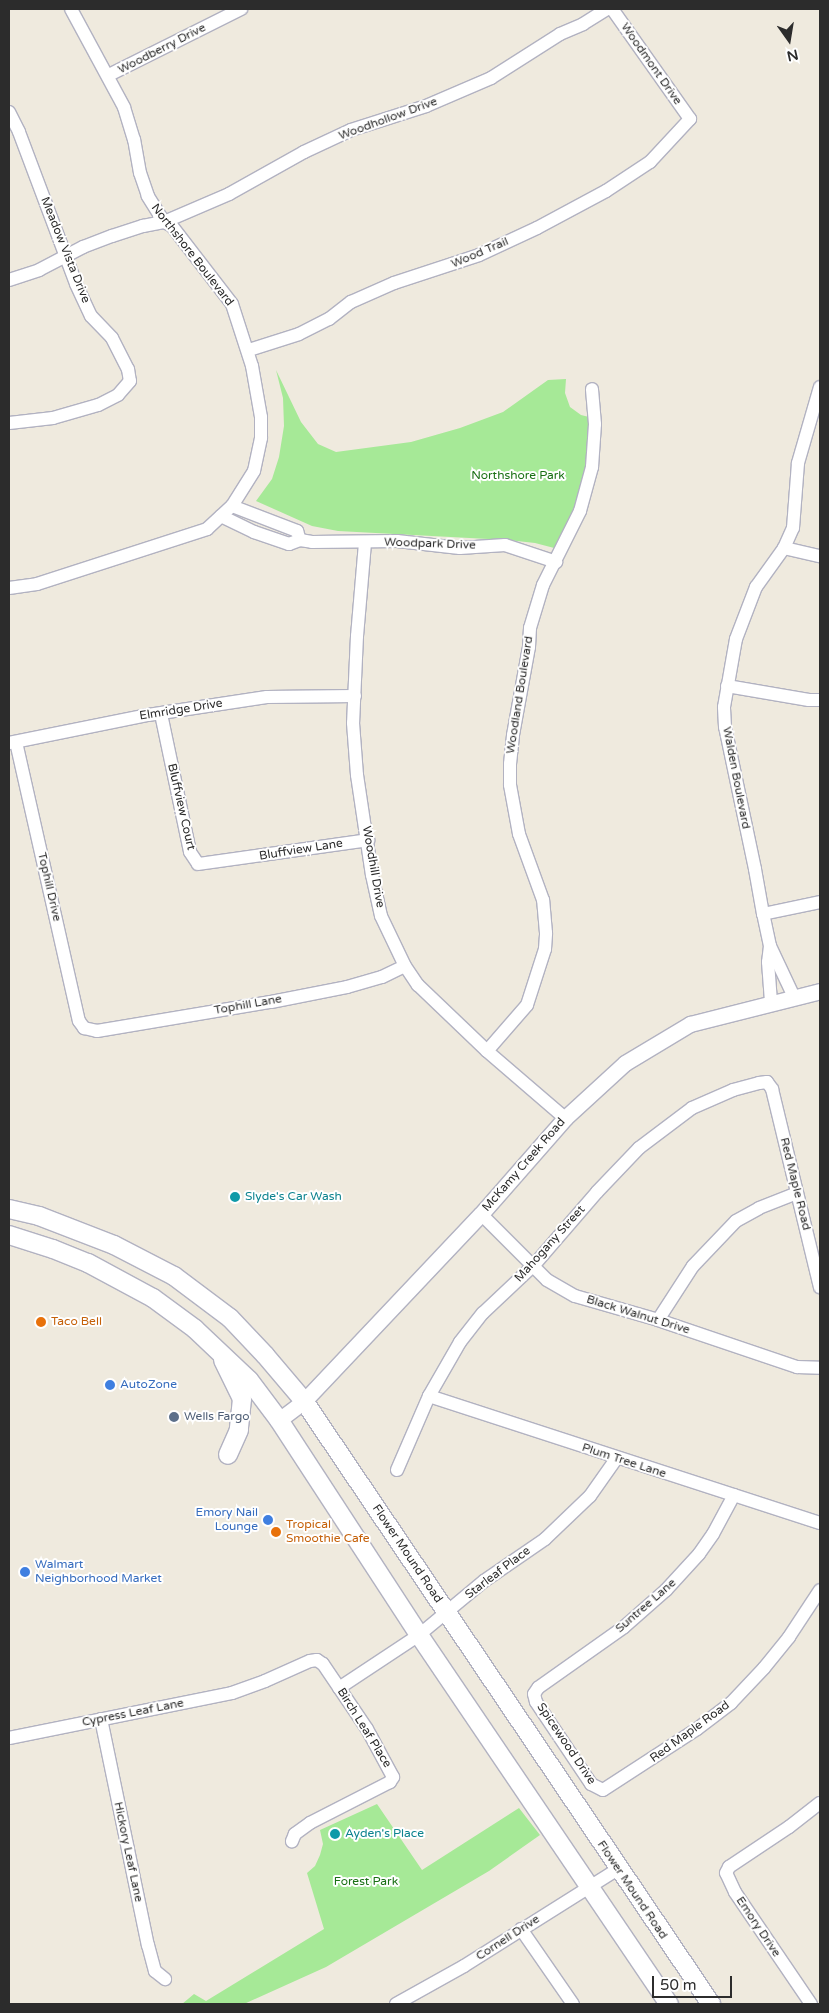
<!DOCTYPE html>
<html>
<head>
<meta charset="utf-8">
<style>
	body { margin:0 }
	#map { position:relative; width:829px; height:2013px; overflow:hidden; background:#efeade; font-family:"Varela Round",sans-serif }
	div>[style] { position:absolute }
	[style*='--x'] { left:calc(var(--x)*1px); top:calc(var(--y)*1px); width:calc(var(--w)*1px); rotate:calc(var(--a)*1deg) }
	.green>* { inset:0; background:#a6e997 }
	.roads { filter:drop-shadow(1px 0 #b2b2c1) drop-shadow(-1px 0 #b2b2c1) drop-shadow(0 1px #b2b2c1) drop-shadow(0 -1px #b2b2c1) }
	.minor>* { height:12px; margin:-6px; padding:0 6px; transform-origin:6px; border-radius:6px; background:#fff }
	.tertiary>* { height:15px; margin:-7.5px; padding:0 7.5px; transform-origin:7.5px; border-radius:7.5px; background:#fff }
	.secondary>* { height:18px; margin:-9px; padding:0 9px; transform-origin:9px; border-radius:9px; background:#fff }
	.dots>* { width:14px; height:14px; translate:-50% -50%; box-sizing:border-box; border:2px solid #fff; border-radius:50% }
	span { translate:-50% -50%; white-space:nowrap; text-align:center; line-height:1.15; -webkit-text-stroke:4px #fff; paint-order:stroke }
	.street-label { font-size:12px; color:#2c2c2c }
	.park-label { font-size:12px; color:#1a7015 }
	.culture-label { font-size:12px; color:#0d838f }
	.left { translate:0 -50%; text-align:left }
	.food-label { font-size:12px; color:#c56008 }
	.shop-label { font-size:12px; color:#366cbe }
	.right { translate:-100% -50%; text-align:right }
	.service-label { font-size:12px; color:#4e5e75 }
	.frame { position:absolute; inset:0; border:10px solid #2c2c2c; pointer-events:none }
	.north { position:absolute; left:764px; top:15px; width:50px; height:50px; -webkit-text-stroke:4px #fff; paint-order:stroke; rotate:167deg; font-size:14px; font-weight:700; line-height:20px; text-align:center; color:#2c2c2c }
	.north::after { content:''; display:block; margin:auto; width:18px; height:22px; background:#2c2c2c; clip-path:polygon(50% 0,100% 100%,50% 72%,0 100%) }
	.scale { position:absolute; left:652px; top:1976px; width:80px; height:22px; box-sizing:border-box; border:2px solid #2c2c2c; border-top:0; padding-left:6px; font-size:15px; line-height:18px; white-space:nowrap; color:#2c2c2c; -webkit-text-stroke:4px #fff; paint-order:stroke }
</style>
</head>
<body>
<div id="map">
	<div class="green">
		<div style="clip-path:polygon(276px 370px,301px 422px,318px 444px,336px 452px,411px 442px,460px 428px,503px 412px,548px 380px,566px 379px,565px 393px,570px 407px,581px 415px,589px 417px,590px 423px,587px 472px,577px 508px,558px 549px,535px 543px,507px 540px,338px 531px,312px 526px,256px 501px,272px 479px,279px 457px,284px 426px,283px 398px)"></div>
		<div style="clip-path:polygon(377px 1804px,422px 1870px,519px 1808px,540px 1835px,489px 1871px,326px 1967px,244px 2004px,182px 2004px,194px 1994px,206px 2001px,324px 1929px,307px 1873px,315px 1866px,320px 1855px,323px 1844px,320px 1830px)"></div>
	</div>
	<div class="roads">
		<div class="minor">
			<div style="--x:109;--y:75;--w:148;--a:-26.6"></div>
			<div style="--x:9;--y:112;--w:22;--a:63"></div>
			<div style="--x:19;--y:132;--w:162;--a:69.4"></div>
			<div style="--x:76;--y:284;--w:35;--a:65"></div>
			<div style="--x:91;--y:316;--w:30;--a:46"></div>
			<div style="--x:112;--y:338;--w:35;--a:63"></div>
			<div style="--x:128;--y:369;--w:12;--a:81"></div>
			<div style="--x:130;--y:381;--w:18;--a:131"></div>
			<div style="--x:118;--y:395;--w:22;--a:153"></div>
			<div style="--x:98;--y:405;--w:47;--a:163.9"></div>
			<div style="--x:53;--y:418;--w:44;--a:173.5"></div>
			<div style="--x:9;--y:280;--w:32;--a:-18"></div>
			<div style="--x:39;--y:270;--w:50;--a:-27.6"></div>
			<div style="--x:83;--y:247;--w:31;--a:-21"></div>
			<div style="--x:112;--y:236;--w:33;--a:-18"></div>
			<div style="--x:143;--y:226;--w:21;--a:-11"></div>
			<div style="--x:164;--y:222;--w:71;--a:-23.3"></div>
			<div style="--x:229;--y:194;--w:86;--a:-29.2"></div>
			<div style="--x:304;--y:152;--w:52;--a:-25.1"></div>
			<div style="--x:351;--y:130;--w:79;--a:-17.7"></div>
			<div style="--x:426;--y:106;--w:71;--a:-23.3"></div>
			<div style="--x:491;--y:78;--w:82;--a:-32.5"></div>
			<div style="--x:560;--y:34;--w:25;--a:-23"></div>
			<div style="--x:583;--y:24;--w:28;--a:-32"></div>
			<div style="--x:249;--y:350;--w:52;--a:-17.7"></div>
			<div style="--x:299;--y:334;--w:34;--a:-27"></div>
			<div style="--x:329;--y:319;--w:28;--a:-38"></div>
			<div style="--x:351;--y:302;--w:47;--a:-23.8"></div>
			<div style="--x:394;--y:283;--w:89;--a:-18.2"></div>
			<div style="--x:479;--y:255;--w:64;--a:-25"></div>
			<div style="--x:537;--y:228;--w:78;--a:-28.2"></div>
			<div style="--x:606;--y:191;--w:53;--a:-33.4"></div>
			<div style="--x:650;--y:162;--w:59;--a:-47.1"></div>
			<div style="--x:690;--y:119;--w:135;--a:-125.3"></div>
			<div style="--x:232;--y:506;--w:70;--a:21"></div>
			<div style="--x:297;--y:531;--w:9;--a:72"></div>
			<div style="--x:221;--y:516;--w:37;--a:26"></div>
			<div style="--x:254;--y:532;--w:37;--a:19"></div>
			<div style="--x:289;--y:544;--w:12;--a:-20"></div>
			<div style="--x:300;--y:540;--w:12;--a:9"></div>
			<div style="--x:312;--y:542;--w:85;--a:-0.7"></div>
			<div style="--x:397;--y:541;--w:63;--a:6.3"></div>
			<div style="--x:460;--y:548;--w:45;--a:-3.8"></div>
			<div style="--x:505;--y:545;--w:54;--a:18.4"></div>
			<div style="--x:365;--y:543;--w:93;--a:94.9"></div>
			<div style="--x:357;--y:636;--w:87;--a:92.6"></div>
			<div style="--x:353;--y:723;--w:52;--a:85.6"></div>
			<div style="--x:357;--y:775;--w:101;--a:81.5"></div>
			<div style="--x:372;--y:875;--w:42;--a:77.6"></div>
			<div style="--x:381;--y:916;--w:55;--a:64.4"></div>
			<div style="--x:405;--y:966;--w:23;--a:56"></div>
			<div style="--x:418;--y:985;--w:95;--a:43.7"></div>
			<div style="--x:487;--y:1051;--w:103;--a:40.7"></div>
			<div style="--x:784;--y:548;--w:37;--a:13"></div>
			<div style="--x:9;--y:588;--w:28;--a:-8"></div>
			<div style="--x:37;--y:584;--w:179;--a:-17.9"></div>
			<div style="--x:207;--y:529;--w:34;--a:-43"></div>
			<div style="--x:232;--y:506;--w:41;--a:-57.8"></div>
			<div style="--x:254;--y:471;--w:34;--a:-78"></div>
			<div style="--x:261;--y:438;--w:21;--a:-90"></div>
			<div style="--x:261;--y:417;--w:52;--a:-100"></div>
			<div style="--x:252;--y:366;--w:65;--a:-107.9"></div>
			<div style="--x:232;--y:304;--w:98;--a:-127.6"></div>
			<div style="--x:172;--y:226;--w:9;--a:-153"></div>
			<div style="--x:164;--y:222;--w:31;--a:-122"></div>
			<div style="--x:148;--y:196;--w:24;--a:-109"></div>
			<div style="--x:140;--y:173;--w:34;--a:-100"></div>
			<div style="--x:134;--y:140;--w:34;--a:-107"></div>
			<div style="--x:124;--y:107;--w:111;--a:-118.4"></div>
			<div style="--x:727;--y:686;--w:83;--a:9.7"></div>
			<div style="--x:809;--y:700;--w:11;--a:0"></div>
			<div style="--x:161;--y:714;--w:141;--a:78.1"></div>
			<div style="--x:190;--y:852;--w:14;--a:56"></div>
			<div style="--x:198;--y:864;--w:172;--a:-8"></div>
			<div style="--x:16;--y:742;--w:286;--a:77.3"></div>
			<div style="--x:79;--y:1021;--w:9;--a:54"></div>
			<div style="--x:84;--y:1028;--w:13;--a:13"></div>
			<div style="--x:97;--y:1031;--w:176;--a:-9.5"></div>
			<div style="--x:271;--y:1002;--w:77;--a:-11.2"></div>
			<div style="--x:347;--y:987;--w:36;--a:-16"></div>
			<div style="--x:382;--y:977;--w:25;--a:-26"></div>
			<div style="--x:9;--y:743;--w:142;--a:-11.4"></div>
			<div style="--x:148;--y:715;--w:120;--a:-8.6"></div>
			<div style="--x:267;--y:697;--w:88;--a:-0.7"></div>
			<div style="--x:763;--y:914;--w:58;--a:-11.9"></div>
			<div style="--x:770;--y:946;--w:16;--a:97"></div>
			<div style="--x:768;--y:962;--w:40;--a:85.7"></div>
			<div style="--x:794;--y:997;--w:56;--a:-115.2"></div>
			<div style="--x:770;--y:946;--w:33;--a:-102"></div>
			<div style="--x:763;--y:914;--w:46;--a:-100.1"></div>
			<div style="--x:755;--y:869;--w:145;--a:-101.9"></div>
			<div style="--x:725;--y:727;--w:20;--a:-93"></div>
			<div style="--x:724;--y:707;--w:69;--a:-80"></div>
			<div style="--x:736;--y:639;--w:56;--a:-69"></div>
			<div style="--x:756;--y:587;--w:48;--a:-54.3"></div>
			<div style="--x:784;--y:548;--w:22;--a:-66"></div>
			<div style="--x:793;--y:528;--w:65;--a:-85.6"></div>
			<div style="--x:798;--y:463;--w:79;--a:-73.9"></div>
			<div style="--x:487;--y:1051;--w:61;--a:-49"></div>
			<div style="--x:527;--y:1005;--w:59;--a:-72.2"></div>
			<div style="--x:545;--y:949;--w:16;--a:-86"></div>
			<div style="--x:546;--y:933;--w:33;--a:-95"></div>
			<div style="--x:543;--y:900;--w:70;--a:-110"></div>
			<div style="--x:519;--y:834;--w:50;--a:-100.4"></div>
			<div style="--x:510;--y:785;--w:21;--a:-90"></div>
			<div style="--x:510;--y:764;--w:29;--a:-84"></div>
			<div style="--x:513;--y:735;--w:89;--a:-79.7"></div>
			<div style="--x:529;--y:647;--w:19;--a:-87"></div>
			<div style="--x:530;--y:628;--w:45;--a:-73.2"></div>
			<div style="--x:543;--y:585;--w:83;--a:-63.4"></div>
			<div style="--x:580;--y:511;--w:46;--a:-74.7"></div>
			<div style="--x:592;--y:467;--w:43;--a:-86"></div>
			<div style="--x:595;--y:424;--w:35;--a:-95"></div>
			<div style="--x:481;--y:1214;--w:93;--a:45"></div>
			<div style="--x:547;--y:1280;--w:32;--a:30"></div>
			<div style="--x:575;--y:1296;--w:86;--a:16.1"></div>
			<div style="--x:658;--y:1320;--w:147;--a:18.7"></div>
			<div style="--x:797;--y:1367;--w:23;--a:2"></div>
			<div style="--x:658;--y:1320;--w:64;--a:-57.1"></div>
			<div style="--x:693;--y:1266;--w:62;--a:-46.3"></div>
			<div style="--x:736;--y:1221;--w:26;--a:-29"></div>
			<div style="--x:759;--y:1208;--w:41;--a:-21.5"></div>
			<div style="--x:429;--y:1396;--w:411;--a:18"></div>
			<div style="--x:397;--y:1470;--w:81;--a:-66.6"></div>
			<div style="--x:429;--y:1396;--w:62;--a:-60.1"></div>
			<div style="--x:460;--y:1342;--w:37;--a:-52"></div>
			<div style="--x:483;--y:1313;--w:70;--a:-43.3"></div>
			<div style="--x:534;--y:1265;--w:96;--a:-49.2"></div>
			<div style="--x:597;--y:1192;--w:61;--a:-46.3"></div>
			<div style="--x:639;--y:1148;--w:66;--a:-37"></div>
			<div style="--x:692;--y:1108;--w:45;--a:-23.7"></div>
			<div style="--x:733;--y:1090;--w:27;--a:-15"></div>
			<div style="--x:759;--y:1083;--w:8;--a:-7"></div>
			<div style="--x:767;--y:1082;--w:9;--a:54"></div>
			<div style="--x:772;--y:1089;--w:204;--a:76.4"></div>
			<div style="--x:734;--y:1495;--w:44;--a:118.3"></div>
			<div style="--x:713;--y:1534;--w:24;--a:125"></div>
			<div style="--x:699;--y:1554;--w:49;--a:132.5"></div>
			<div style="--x:666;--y:1590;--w:56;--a:138.6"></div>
			<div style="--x:624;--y:1627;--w:105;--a:144.7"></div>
			<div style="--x:538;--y:1688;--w:7;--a:124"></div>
			<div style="--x:534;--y:1694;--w:8;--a:76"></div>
			<div style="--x:536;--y:1702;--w:99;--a:56.1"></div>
			<div style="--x:591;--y:1784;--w:13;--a:27"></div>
			<div style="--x:603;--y:1790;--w:112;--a:-33"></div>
			<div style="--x:697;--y:1729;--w:43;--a:-37.4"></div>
			<div style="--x:731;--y:1703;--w:48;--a:-46.7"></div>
			<div style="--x:764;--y:1668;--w:40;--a:-51"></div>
			<div style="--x:789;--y:1637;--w:56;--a:-56.6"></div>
			<div style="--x:339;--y:1688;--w:96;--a:-33.5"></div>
			<div style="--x:419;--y:1635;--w:85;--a:-39.7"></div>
			<div style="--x:484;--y:1581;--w:74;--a:-34.5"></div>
			<div style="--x:545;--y:1539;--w:62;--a:-43.7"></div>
			<div style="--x:590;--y:1496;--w:45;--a:-54.9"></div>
			<div style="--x:101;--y:1719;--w:231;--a:78.3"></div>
			<div style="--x:148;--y:1945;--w:27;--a:75"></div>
			<div style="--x:155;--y:1971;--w:13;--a:39"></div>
			<div style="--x:9;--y:1738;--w:227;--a:-11.4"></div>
			<div style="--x:232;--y:1693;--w:35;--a:-20"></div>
			<div style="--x:265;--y:1681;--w:49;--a:-24"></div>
			<div style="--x:310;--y:1661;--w:7;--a:-8"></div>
			<div style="--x:317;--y:1660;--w:7;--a:34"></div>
			<div style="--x:323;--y:1664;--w:78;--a:55.9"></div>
			<div style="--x:367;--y:1729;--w:55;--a:61.6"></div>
			<div style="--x:393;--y:1777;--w:6;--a:121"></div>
			<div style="--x:390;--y:1782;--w:90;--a:152.9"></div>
			<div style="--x:310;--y:1823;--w:19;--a:144"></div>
			<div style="--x:295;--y:1834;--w:8;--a:113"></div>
			<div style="--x:521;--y:1929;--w:91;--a:55.3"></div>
			<div style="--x:396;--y:2004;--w:78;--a:-29.2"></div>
			<div style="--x:464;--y:1966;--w:182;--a:-32.2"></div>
			<div style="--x:811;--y:2004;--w:135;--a:-124.2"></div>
			<div style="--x:735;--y:1892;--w:21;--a:-115"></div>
			<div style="--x:726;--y:1873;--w:7;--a:-63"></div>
			<div style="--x:729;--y:1867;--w:72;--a:-33.7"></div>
			<div style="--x:789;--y:1827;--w:39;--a:-38"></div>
		</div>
		<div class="tertiary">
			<div style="--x:279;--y:1420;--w:31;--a:-37"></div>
			<div style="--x:304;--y:1401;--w:257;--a:-46.6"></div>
			<div style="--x:481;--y:1214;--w:128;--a:-48.8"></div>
			<div style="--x:565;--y:1118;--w:81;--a:-42.5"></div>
			<div style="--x:625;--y:1063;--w:76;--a:-31"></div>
			<div style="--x:690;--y:1024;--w:134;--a:-14.2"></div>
		</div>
		<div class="secondary">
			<div style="--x:9;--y:1209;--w:31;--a:13"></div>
			<div style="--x:39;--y:1216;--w:80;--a:21.1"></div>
			<div style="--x:114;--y:1245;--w:68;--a:27.3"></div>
			<div style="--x:174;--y:1276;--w:70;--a:36.9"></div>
			<div style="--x:230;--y:1318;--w:51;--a:46.6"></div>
			<div style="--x:265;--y:1355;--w:60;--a:49.7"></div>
			<div style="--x:304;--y:1401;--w:728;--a:55.98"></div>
			<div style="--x:9;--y:1235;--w:46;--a:17.7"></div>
			<div style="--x:53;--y:1249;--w:38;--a:22"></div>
			<div style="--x:88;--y:1263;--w:74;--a:28.3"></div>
			<div style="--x:153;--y:1298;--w:52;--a:36.4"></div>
			<div style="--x:195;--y:1329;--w:74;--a:43.4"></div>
			<div style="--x:249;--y:1380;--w:50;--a:53.1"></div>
			<div style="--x:279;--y:1420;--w:257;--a:56.9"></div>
			<div style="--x:419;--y:1635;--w:446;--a:55.9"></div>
			<div style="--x:223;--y:1360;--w:43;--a:64"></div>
			<div style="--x:242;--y:1399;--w:31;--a:96"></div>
			<div style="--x:239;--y:1430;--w:27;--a:114"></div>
		</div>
	</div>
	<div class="dots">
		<div style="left:235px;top:1197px;background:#0f9aa8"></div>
		<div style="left:41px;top:1322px;background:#e8710a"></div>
		<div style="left:110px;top:1385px;background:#3f7fe0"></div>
		<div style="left:174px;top:1417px;background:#5c6f8a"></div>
		<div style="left:268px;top:1520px;background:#3f7fe0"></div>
		<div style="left:276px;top:1532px;background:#e8710a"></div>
		<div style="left:25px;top:1572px;background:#3f7fe0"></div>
		<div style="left:335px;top:1834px;background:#0f9aa8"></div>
	</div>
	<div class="street-label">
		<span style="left:162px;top:49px;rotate:-27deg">Woodberry Drive</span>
		<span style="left:651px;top:64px;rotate:55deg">Woodmont Drive</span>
		<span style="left:388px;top:119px;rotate:-20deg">Woodhollow Drive</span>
		<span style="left:65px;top:250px;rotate:68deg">Meadow Vista Drive</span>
		<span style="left:480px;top:253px;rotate:-23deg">Wood Trail</span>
		<span style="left:192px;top:255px;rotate:52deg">Northshore Boulevard</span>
		<span style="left:430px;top:544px;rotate:2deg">Woodpark Drive</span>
		<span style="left:520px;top:695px;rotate:-81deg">Woodland Boulevard</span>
		<span style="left:181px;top:710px;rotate:-9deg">Elmridge Drive</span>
		<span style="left:736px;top:778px;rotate:79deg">Walden Boulevard</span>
		<span style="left:181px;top:807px;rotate:77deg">Bluffview Court</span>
		<span style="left:301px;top:850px;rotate:-9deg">Bluffview Lane</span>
		<span style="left:373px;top:867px;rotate:80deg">Woodhill Drive</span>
		<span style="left:49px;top:887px;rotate:77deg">Tophill Drive</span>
		<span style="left:248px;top:1005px;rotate:-10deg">Tophill Lane</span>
		<span style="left:524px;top:1165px;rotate:-49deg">McKamy Creek Road</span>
		<span style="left:795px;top:1184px;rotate:76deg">Red Maple Road</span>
		<span style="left:550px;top:1244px;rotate:-48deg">Mahogany Street</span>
		<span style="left:638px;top:1315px;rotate:17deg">Black Walnut Drive</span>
		<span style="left:624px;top:1461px;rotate:18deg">Plum Tree Lane</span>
		<span style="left:407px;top:1554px;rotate:56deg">Flower Mound Road</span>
		<span style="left:498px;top:1573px;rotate:-37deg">Starleaf Place</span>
		<span style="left:646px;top:1606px;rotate:-41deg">Suntree Lane</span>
		<span style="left:133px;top:1713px;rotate:-11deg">Cypress Leaf Lane</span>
		<span style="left:364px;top:1728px;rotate:58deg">Birch Leaf Place</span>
		<span style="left:690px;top:1732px;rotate:-36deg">Red Maple Road</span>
		<span style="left:566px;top:1744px;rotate:56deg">Spicewood Drive</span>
		<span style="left:128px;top:1852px;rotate:78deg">Hickory Leaf Lane</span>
		<span style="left:632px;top:1890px;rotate:56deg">Flower Mound Road</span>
		<span style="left:758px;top:1927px;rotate:56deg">Emory Drive</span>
		<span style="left:508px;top:1938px;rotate:-33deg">Cornell Drive</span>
	</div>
	<div class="park-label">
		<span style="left:518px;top:476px">Northshore Park</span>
		<span style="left:366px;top:1882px">Forest Park</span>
	</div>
	<div class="culture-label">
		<span class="left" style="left:245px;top:1197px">Slyde's Car Wash</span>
		<span class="left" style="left:345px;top:1834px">Ayden's Place</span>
	</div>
	<div class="food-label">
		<span class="left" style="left:51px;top:1322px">Taco Bell</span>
		<span class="left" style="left:286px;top:1532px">Tropical<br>Smoothie Cafe</span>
	</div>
	<div class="shop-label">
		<span class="left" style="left:120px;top:1385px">AutoZone</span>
		<span class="right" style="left:258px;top:1520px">Emory Nail<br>Lounge</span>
		<span class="left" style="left:35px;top:1572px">Walmart<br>Neighborhood Market</span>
	</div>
	<div class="service-label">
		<span class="left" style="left:184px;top:1417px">Wells Fargo</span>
	</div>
	<div class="frame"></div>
	<div class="north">N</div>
	<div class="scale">50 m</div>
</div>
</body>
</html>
